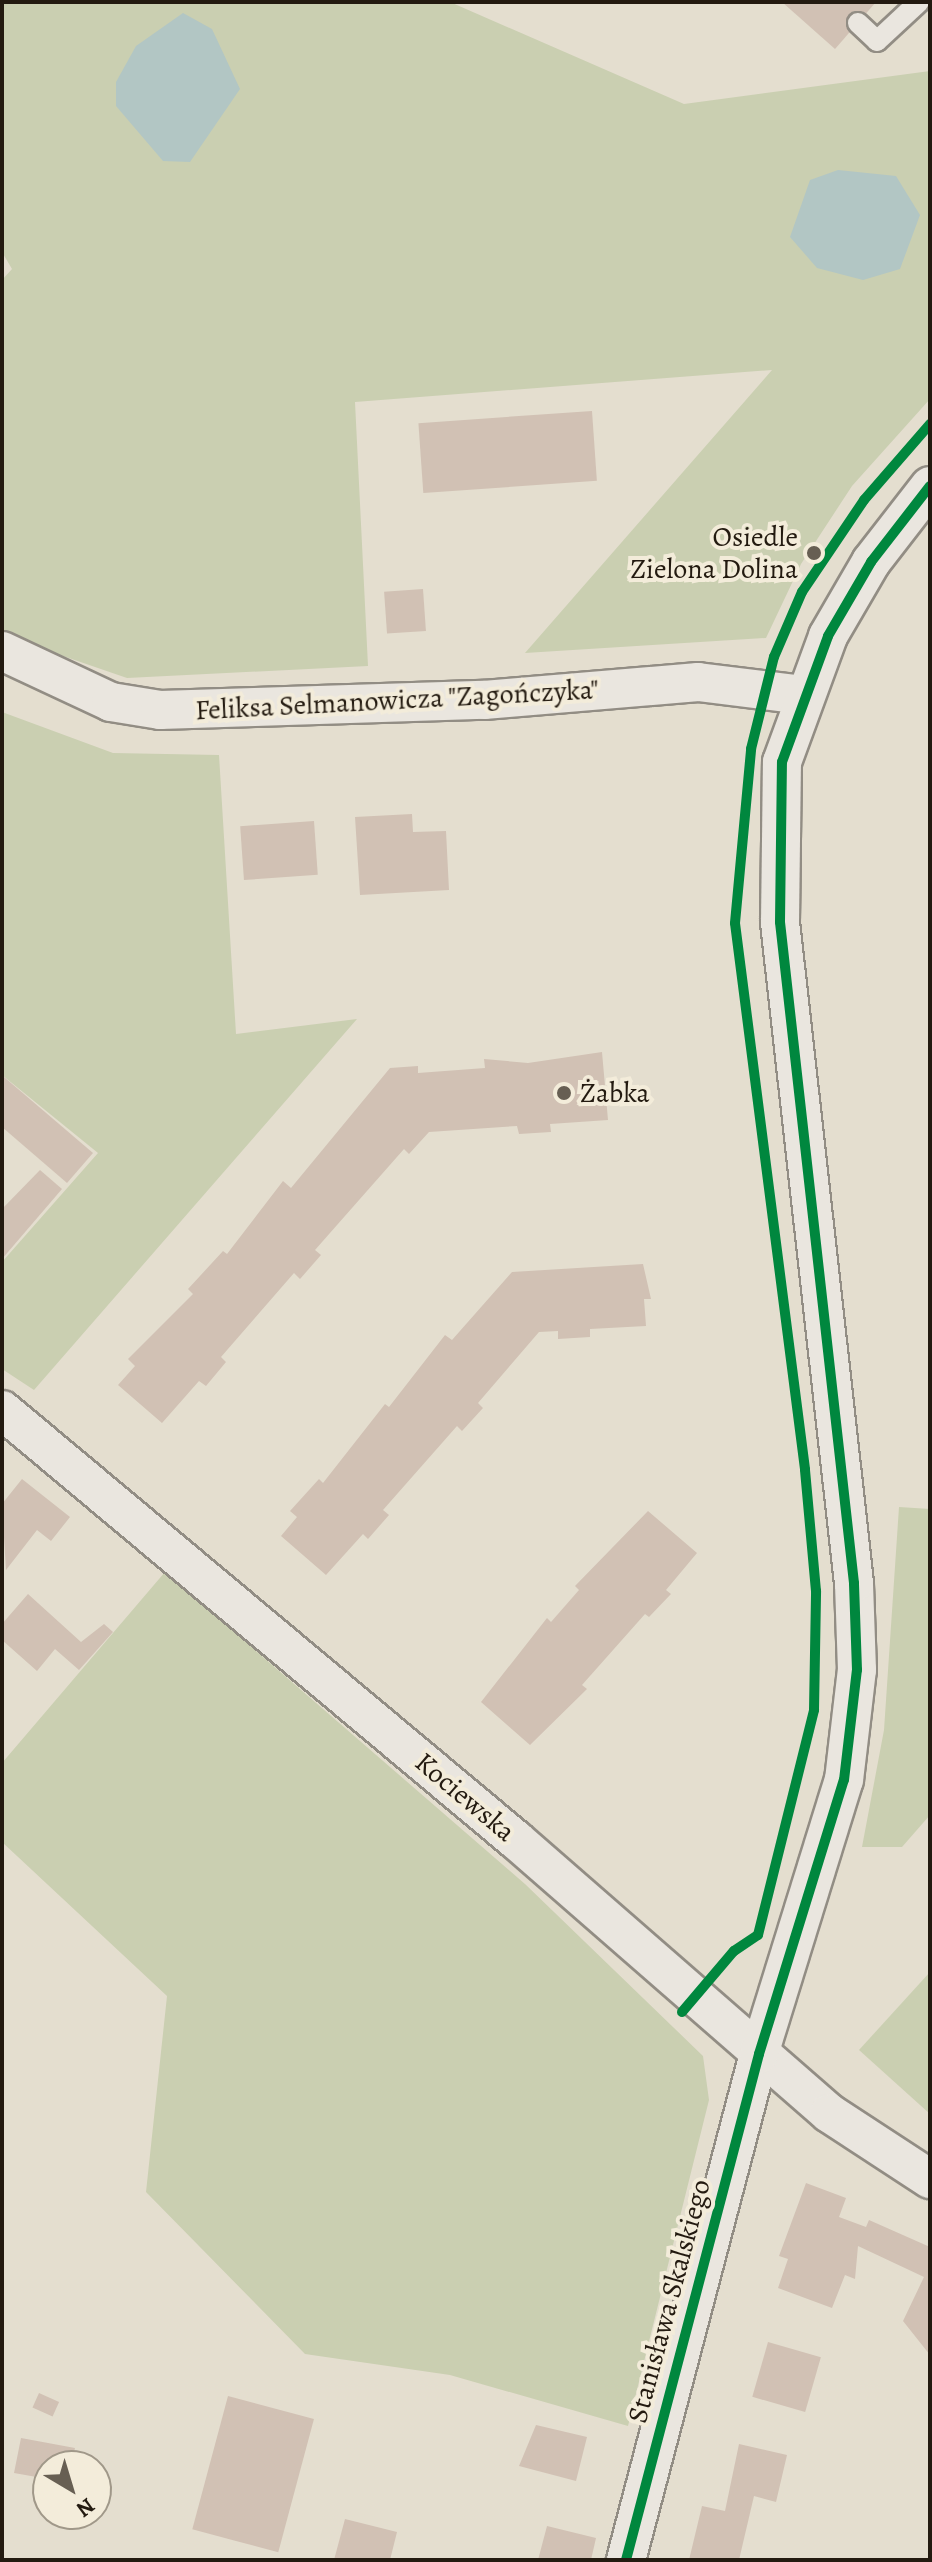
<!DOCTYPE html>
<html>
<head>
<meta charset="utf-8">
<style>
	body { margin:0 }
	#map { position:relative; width:932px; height:2562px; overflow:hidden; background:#e4decf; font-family:Alegreya,serif }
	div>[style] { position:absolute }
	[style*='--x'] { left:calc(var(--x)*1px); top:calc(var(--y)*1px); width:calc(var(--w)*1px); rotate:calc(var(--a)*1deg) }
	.green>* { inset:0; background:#cacfb1 }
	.water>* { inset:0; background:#b2c6c4 }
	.building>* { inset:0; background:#d1c1b4; transform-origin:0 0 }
	.roads { filter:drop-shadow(2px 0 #928d84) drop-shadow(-2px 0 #928d84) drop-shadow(0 2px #928d84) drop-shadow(0 -2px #928d84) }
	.service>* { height:20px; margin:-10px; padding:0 10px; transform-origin:10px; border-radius:10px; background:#eae6df }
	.minor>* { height:38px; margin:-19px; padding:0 19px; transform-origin:19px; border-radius:19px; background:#eae6df }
	.cycleway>* { height:10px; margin:-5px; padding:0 5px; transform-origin:5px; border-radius:5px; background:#00873e }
	.dots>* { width:22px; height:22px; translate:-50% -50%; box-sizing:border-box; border:4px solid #f3ecda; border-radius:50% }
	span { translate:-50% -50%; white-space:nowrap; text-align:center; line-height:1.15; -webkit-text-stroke:8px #f3ecda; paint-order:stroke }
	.poi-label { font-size:28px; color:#231a10 }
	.right { translate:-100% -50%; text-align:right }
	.left { translate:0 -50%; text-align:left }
	.street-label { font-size:28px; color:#231a10 }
	.frame { position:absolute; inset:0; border:4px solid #231a10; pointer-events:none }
	.north { position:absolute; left:32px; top:2450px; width:80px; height:80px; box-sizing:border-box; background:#f3ecda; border:2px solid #a09889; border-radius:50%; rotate:142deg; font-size:22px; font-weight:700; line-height:32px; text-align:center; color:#231a10 }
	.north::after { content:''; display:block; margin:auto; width:28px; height:36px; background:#675f53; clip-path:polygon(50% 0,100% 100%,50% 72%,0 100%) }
</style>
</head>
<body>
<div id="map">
	<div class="green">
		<div style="clip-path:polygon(2px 2px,450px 2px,684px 104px,930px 71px,930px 399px,852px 486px,801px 564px,766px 638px,525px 653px,772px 370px,355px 402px,368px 666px,127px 678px,2px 635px,2px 280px,12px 269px,2px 252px)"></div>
		<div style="clip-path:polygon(2px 712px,113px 753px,219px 755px,236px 1034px,357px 1019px,34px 1390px,2px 1369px,2px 1262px,98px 1153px,2px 1075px)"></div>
		<div style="clip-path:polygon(899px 1507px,930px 1509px,930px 1815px,902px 1847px,862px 1847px,884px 1730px)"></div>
		<div style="clip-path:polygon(165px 1572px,525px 1884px,703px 2056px,709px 2100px,628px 2426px,450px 2375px,305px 2354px,146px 2192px,167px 1996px,2px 1842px,2px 1763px)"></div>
		<div style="clip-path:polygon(930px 1972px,930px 2114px,859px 2050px)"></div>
	</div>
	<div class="water">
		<div style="clip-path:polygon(183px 13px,212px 29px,240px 89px,190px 162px,163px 161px,116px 106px,116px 82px,136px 46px)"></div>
		<div style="clip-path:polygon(838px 170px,896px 176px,920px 215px,900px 269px,863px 280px,817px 268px,790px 237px,810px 180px)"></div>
	</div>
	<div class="building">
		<div style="clip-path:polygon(782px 2px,876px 2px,835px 49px)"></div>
		<div style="left:592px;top:411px;width:70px;height:174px;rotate:86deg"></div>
		<div style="left:423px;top:589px;width:42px;height:39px;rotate:86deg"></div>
		<div style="clip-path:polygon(412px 814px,413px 832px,446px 831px,449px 890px,360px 895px,355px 817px)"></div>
		<div style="left:314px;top:821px;width:54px;height:74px;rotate:86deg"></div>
		<div style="clip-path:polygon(602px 1052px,608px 1120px,550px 1124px,551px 1132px,519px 1134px,517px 1126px,429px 1132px,409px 1154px,404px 1149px,315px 1250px,321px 1255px,300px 1279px,294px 1273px,221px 1357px,226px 1362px,206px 1386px,199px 1381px,162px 1423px,118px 1385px,135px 1366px,128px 1359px,193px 1294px,188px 1289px,223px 1251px,227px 1254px,283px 1181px,291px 1188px,390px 1068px,418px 1066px,418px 1073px,485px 1068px,484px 1059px,528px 1063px)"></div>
		<div style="clip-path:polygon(4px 1077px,93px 1153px,67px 1183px,2px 1127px)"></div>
		<div style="clip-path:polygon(40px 1170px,62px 1189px,2px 1259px,2px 1209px)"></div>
		<div style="clip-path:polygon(643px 1264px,651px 1299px,644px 1299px,646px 1326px,590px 1329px,590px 1337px,558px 1339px,558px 1331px,539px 1332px,478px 1403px,483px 1408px,462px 1431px,457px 1426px,383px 1510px,389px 1515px,368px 1539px,363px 1534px,326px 1575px,281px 1536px,297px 1517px,290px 1511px,319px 1479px,323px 1483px,385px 1404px,389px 1407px,445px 1335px,452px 1340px,512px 1272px)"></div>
		<div style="clip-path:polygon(22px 1479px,70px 1517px,51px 1541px,37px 1530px,6px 1570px,2px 1504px)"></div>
		<div style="clip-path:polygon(648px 1511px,697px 1553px,666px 1590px,671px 1594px,649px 1617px,645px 1614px,582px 1685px,587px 1689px,530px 1745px,481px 1702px,547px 1618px,551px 1622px,579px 1590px,575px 1586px)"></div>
		<div style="clip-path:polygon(28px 1594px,81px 1642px,104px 1624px,113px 1632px,79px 1670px,55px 1649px,37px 1671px,2px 1640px,2px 1624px)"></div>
		<div style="clip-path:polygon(806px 2183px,846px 2198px,839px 2217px,866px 2227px,869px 2220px,930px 2247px,930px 2355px,903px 2321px,924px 2277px,858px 2246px,855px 2279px,845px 2275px,832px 2308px,778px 2288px,788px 2259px,779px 2256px)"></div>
		<div style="left:768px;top:2342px;width:55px;height:57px;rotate:16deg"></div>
		<div style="left:39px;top:2393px;width:22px;height:16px;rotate:24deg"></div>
		<div style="left:228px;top:2396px;width:89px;height:138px;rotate:15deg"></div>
		<div style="clip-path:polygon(536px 2425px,587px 2437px,576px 2481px,519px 2466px)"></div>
		<div style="clip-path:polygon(21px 2438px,75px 2448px,71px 2466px,48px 2466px,48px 2479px,14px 2473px)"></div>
		<div style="clip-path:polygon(739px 2444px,787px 2455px,776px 2502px,754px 2496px,739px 2560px,689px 2560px,702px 2506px,725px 2511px)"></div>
		<div style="clip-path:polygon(345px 2519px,397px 2532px,390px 2560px,334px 2560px)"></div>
		<div style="clip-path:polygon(547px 2526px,596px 2538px,591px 2560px,538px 2560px)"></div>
	</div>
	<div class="roads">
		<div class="service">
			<div style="--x:858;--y:23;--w:26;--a:43"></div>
			<div style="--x:877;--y:41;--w:57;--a:-42.9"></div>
		</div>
		<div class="minor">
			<div style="--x:2;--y:651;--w:120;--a:25.1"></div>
			<div style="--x:111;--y:702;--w:50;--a:9.3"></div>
			<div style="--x:160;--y:710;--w:324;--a:-1.8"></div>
			<div style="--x:484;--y:700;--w:215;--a:-4.8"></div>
			<div style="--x:698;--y:682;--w:105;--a:7.1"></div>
			<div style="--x:2;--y:1410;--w:670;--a:39.92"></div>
			<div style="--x:516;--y:1840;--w:415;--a:41.1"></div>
			<div style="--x:829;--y:2113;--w:121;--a:33.2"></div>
			<div style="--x:626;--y:2560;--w:523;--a:-75.27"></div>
			<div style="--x:759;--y:2054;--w:287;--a:-72.8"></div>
			<div style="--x:844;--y:1780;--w:111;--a:-83.3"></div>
			<div style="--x:857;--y:1670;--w:87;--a:-92"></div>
			<div style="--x:854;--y:1583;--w:665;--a:-96.39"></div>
			<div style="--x:780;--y:922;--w:160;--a:-89.3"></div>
			<div style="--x:782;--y:762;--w:134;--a:-69.9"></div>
			<div style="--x:828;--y:636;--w:86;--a:-59.8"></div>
			<div style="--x:871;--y:562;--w:96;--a:-52.2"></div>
		</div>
	</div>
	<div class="cycleway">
		<div style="--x:682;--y:2012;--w:80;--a:-49.6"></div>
		<div style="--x:734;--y:1951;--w:29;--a:-34"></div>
		<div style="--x:758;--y:1935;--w:232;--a:-76"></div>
		<div style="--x:814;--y:1710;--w:119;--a:-89"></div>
		<div style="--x:816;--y:1591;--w:122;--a:-95.2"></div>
		<div style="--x:805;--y:1469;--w:550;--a:-97.31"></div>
		<div style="--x:735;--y:923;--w:175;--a:-84.7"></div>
		<div style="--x:751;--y:749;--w:95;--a:-76"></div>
		<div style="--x:774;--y:657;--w:71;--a:-66.7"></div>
		<div style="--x:802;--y:592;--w:111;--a:-56"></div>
		<div style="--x:864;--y:500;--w:101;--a:-49"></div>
		<div style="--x:626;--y:2560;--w:523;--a:-75.27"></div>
		<div style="--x:759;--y:2054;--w:287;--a:-72.8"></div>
		<div style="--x:844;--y:1780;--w:111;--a:-83.3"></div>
		<div style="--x:857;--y:1670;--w:87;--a:-92"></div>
		<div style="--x:854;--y:1583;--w:665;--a:-96.39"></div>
		<div style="--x:780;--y:922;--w:160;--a:-89.3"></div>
		<div style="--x:782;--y:762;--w:134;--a:-69.9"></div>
		<div style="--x:828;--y:636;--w:86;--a:-59.8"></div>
		<div style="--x:871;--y:562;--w:96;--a:-52.2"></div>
	</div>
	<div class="dots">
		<div style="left:814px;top:553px;background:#675f53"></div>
		<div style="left:564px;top:1093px;background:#675f53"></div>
	</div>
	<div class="poi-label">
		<span class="right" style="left:798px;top:553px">Osiedle<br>Zielona Dolina</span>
		<span class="left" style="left:580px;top:1093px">Żabka</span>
	</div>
	<div class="street-label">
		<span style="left:397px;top:700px;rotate:-3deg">Feliksa Selmanowicza "Zagończyka"</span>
		<span style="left:465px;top:1797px;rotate:40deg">Kociewska</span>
		<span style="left:669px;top:2301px;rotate:-75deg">Stanisława Skalskiego</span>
	</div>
	<div class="frame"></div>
	<div class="north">N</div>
</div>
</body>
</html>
